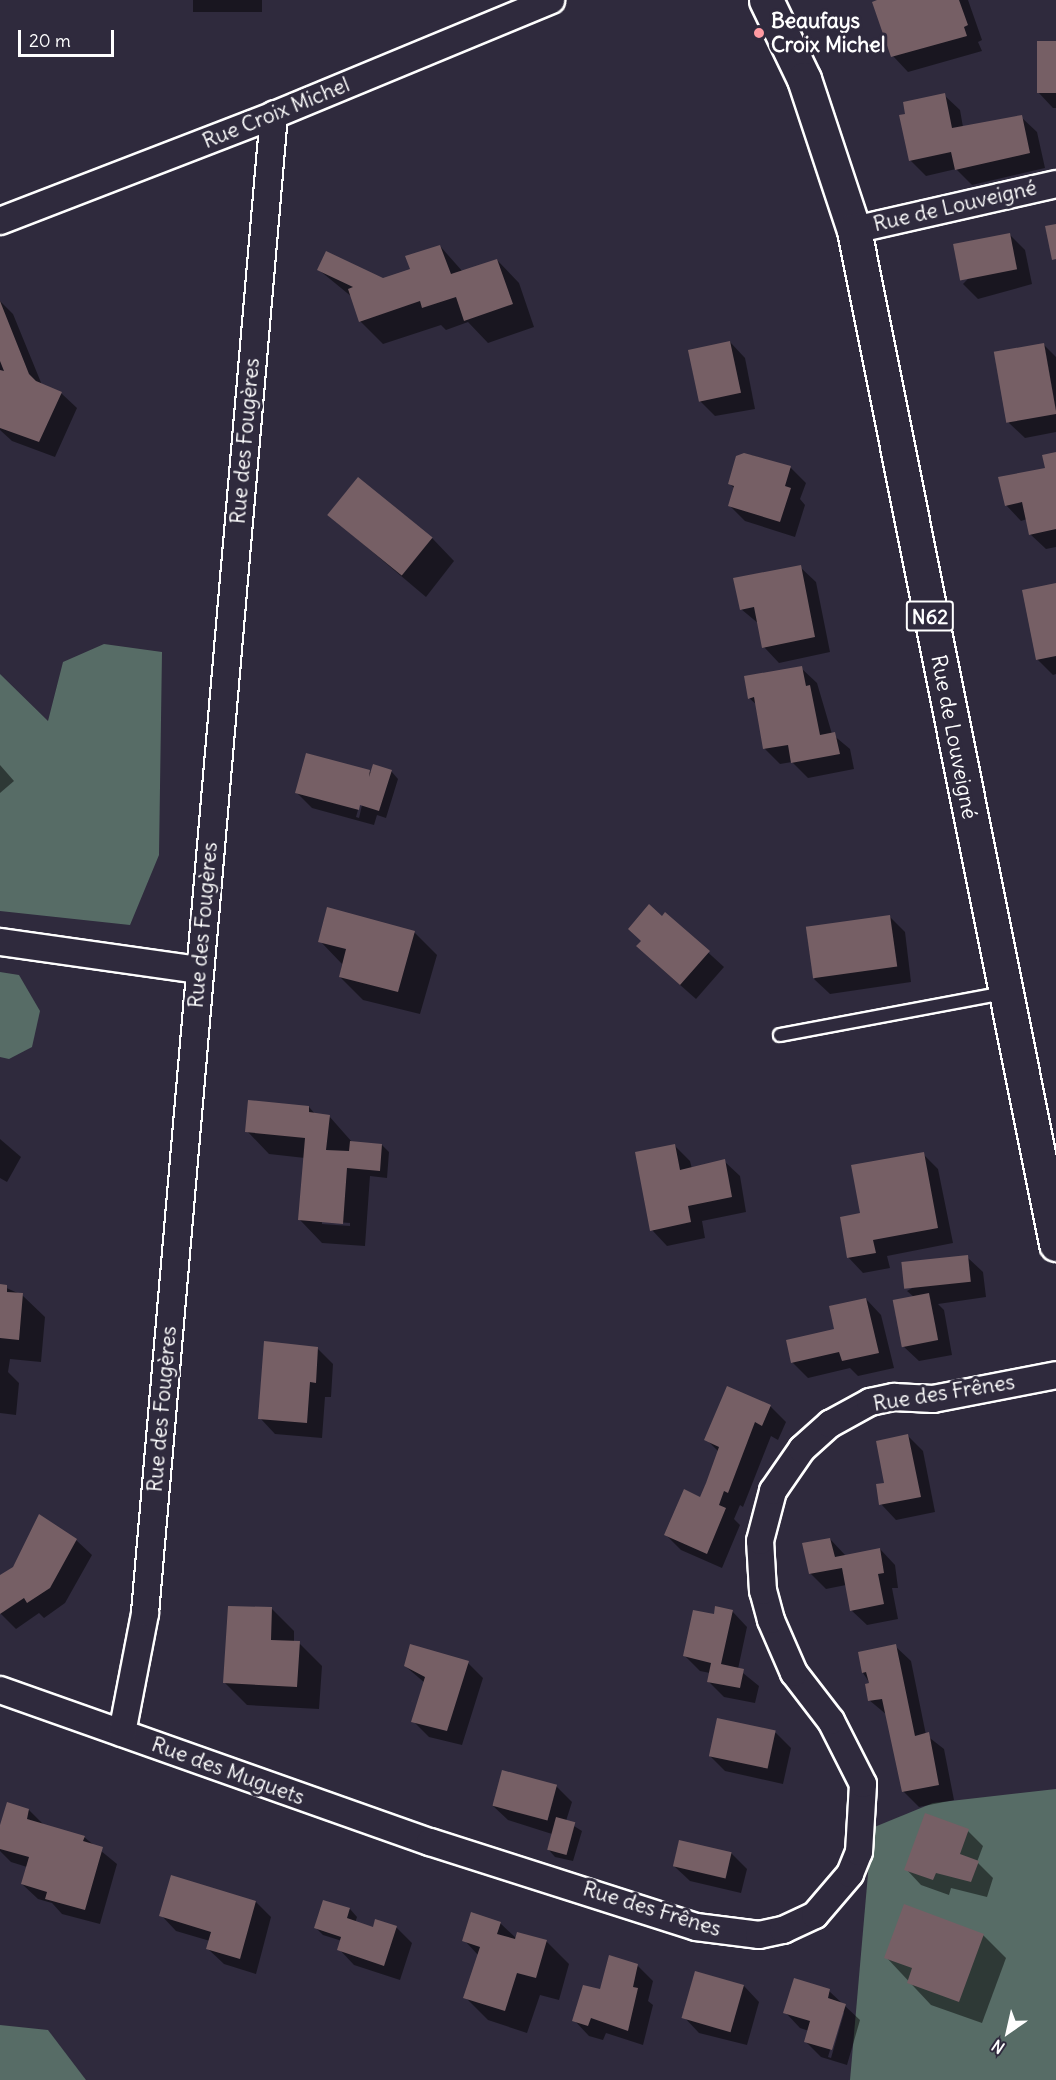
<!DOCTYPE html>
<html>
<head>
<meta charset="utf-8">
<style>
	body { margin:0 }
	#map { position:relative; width:1056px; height:2080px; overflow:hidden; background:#2f2a3d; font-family:Delius,sans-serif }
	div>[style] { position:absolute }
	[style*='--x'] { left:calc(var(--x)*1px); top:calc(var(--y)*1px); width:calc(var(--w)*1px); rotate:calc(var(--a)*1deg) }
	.green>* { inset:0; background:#576c66 }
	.shadow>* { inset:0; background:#0007; transform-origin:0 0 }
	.building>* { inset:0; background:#765f65; transform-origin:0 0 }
	.roads { filter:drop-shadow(2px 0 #fff) drop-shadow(-2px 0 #fff) drop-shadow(0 2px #fff) drop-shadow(0 -2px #fff) }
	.lane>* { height:12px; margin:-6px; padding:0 6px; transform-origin:6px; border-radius:6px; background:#2f2a3d }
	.street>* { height:26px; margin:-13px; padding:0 13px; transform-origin:13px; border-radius:13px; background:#2f2a3d }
	.primary>* { height:33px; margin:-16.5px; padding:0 16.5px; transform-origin:16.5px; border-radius:16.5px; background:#2f2a3d }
	.dots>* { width:16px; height:16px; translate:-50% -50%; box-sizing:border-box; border:3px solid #2f2a3d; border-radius:50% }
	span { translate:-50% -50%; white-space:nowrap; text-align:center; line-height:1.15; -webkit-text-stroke:6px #2f2a3d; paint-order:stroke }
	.shield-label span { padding:2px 4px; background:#2f2a3d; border:2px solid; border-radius:4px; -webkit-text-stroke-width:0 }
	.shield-label { font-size:20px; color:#fff; font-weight:700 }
	.poi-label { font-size:21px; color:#fff; font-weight:700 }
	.left { translate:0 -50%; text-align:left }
	.street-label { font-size:21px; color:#fff }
	.north { position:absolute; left:978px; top:2002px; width:60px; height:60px; -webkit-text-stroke:4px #2f2a3d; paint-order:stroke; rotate:214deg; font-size:16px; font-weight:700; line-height:24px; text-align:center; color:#fff }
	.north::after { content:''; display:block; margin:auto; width:21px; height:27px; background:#fff; clip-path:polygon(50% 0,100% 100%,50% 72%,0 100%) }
	.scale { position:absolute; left:18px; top:30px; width:96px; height:27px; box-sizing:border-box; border:3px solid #fff; border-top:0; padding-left:8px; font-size:18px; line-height:21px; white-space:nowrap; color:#fff; -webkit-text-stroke:4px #2f2a3d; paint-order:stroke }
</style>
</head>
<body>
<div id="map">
	<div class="green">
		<div style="clip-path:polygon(104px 644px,162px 652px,159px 855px,130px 925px,0 911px,0 674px,48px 721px,63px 662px)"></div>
		<div style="clip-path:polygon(0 972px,19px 975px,40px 1011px,32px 1047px,9px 1059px,0 1057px)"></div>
		<div style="clip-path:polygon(1056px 1789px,1056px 2080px,850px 2080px,872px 1828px,933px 1803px)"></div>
		<div style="clip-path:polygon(0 2025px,48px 2030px,86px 2080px,0 2080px)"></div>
	</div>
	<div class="shadow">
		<div style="left:193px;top:0;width:69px;height:12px"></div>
		<div style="clip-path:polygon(882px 0,968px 0,982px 40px,978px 42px,982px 51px,908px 72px,893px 56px)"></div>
		<div style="clip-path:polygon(1056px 43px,1056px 108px,1053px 108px,1038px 92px)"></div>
		<div style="clip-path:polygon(944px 95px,960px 110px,963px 127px,1021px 117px,1037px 132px,1045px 168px,972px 185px,956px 169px,926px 176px,910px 160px,907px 115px)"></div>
		<div style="clip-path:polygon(1010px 235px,1025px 250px,1032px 284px,978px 299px,963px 284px)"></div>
		<div style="clip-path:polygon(440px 246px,463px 272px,497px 260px,519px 283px,534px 327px,488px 343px,468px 322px,446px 330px,441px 325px,383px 344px,360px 321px,352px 297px,319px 270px,383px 279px,412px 270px)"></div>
		<div style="clip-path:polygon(0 301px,13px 314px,42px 385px,61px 393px,77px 408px,55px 457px,12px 441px,0 430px)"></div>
		<div style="clip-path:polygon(730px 342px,745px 358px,755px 409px,715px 416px,700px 401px)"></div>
		<div style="clip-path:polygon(1044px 345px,1056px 357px,1056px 432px,1025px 438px,1009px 423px)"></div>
		<div style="clip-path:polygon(1056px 453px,1056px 547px,1046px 549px,1030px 534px,1027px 519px,1021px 521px,1006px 505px,1047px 469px)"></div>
		<div style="clip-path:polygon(751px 455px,791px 468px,806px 483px,800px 499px,805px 505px,795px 537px,745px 521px,729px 505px,735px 489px,730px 484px,738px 457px)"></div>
		<div style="clip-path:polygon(330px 516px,432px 538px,454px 561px,426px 597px)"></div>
		<div style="clip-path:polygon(800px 567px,816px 582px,830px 652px,779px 663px,764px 647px,759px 624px,741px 609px)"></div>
		<div style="clip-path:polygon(1056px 584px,1056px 674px,1053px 675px,1037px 659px)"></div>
		<div style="clip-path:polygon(801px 668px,817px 683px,832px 734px,850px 749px,854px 769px,808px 778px,792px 762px,780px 764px,765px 749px,757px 705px,749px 698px)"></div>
		<div style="clip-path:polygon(0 765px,14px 781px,0 793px)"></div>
		<div style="clip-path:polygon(evenodd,391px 771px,398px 779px,386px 818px,377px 815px,374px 825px,312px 808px,296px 792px,369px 772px,391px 771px,360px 803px,362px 805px,359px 818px,356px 817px,360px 803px)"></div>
		<div style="clip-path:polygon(328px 909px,415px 933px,437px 955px,420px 1014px,363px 1000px,340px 977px,342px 964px,320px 941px)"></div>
		<div style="clip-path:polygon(666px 914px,724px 967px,696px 999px,653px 961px)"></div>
		<div style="clip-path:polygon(890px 917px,905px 932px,911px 982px,830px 994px,814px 979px)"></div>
		<div style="clip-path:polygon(evenodd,309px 1107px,316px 1115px,329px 1116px,352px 1142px,382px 1145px,389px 1152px,387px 1178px,370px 1176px,365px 1246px,322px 1243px,300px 1220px,305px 1158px,269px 1154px,247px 1131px,309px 1107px,322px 1221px,350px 1223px,350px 1226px,322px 1224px,322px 1221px)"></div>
		<div style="clip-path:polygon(0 1139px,21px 1157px,7px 1182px,0 1178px)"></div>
		<div style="clip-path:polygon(675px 1146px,690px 1161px,692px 1169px,724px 1161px,740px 1176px,746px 1212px,702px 1221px,705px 1238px,667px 1246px,652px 1230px)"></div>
		<div style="clip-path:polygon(923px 1154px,938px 1169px,953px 1243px,887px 1256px,890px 1268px,863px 1273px,848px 1257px,862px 1214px)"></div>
		<div style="clip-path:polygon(967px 1257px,983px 1272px,986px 1297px,938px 1304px,944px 1310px,952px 1355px,919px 1361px,903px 1346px,914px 1297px,907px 1291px)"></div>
		<div style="clip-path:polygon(0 1285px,22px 1295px,45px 1317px,41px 1362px,10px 1359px,8px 1372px,19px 1383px,16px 1415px,0 1413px)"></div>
		<div style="clip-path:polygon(866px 1299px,881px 1315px,894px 1368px,858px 1376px,850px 1368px,808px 1378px,792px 1362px,836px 1330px)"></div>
		<div style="clip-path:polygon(317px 1348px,333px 1364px,331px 1397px,325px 1397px,322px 1438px,275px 1434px,260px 1418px)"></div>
		<div style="clip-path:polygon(770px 1406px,786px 1422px,778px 1440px,771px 1436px,743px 1507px,740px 1505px,734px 1519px,740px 1525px,722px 1568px,681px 1550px,666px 1535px,700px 1499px,719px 1452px,706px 1439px)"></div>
		<div style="clip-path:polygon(908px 1436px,923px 1451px,935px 1512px,896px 1520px,881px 1504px,886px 1484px)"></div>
		<div style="clip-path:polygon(830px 1539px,846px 1556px,880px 1549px,895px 1565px,898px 1588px,892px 1588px,898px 1619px,867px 1625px,851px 1610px,846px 1585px,826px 1589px,810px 1573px)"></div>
		<div style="clip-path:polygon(76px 1540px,92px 1555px,65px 1603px,44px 1618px,39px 1613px,16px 1629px,0 1613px,0 1577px)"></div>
		<div style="clip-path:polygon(271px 1608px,294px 1631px,294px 1642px,299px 1643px,322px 1666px,319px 1709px,247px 1705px,224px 1682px)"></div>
		<div style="clip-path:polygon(732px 1611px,747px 1627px,738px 1669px,759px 1686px,755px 1703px,724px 1697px,708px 1681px,710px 1673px,700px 1671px,685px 1656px,715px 1616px)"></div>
		<div style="clip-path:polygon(895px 1646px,911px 1661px,926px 1735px,944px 1749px,954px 1800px,919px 1807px,903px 1791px,887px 1715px,869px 1700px,871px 1685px,863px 1673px,860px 1653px)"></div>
		<div style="clip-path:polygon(468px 1663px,483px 1678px,462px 1745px,429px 1737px,413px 1721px,425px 1683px,405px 1666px)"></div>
		<div style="clip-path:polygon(776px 1733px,791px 1748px,783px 1784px,725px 1771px,710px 1756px)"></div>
		<div style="clip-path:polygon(556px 1786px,572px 1802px,566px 1821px,582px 1831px,573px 1861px,555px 1857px,548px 1849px,552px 1834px,508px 1820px,492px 1805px)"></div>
		<div style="clip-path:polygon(29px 1810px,44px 1825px,84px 1837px,117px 1864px,100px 1924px,62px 1914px,52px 1903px,38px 1899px,22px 1884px,27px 1867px,11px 1862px,0 1851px,0 1830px)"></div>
		<div style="clip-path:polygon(968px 1831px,983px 1846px,977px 1862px,993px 1878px,987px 1897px,951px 1888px,949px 1895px,921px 1885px,906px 1869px)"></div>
		<div style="clip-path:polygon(731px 1853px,747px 1869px,741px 1893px,690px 1881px,674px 1866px)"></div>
		<div style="clip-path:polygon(256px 1902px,271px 1917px,256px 1974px,224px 1964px,208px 1949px,210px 1941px,176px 1931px,161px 1915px)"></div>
		<div style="clip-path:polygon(324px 1902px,350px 1909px,357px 1917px,355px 1923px,374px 1929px,376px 1921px,397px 1928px,412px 1943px,400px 1980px,354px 1965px,339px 1949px,342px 1941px,323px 1935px,316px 1928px)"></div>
		<div style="clip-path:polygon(500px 1923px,517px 1939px,546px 1941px,569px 1964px,559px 2000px,540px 1995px,527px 2033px,488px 2020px,465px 1997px,479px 1956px,464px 1940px)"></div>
		<div style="clip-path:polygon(983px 1935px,1006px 1958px,982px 2023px,931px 2005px,886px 1957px)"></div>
		<div style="clip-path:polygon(638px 1966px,653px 1981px,648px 2001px,653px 2005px,643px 2045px,606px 2033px,603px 2040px,589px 2036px,574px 2020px)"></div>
		<div style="clip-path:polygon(696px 1973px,744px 1986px,759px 2002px,747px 2045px,699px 2033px,684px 2017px)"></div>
		<div style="clip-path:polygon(evenodd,829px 1991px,860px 2020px,847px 2065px,821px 2057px,805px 2041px,809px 2031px,800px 2028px,785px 2012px,829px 1991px,842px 2010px,844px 2013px,831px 2058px,828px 2057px,842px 2010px)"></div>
	</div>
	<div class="building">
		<div style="clip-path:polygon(877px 0,959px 0,968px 25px,964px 27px,967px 36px,891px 57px,872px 2px)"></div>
		<div style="left:1037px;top:41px;width:19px;height:52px"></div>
		<div style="clip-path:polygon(945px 93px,952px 128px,1022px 115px,1030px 153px,955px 170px,951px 152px,909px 161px,899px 115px,905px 114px,903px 102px)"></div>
		<div style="clip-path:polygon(1056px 224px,1056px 259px,1052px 260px,1045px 226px)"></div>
		<div style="left:1010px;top:233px;width:37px;height:58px;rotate:79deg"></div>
		<div style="clip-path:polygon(440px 245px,451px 274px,497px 259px,513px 304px,464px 321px,456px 297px,422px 308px,420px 301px,359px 322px,348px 289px,353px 287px,317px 270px,326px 251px,383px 278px,410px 269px,405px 256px)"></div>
		<div style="clip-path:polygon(0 301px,29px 374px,36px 381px,62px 392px,39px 442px,0 428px,0 370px,4px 371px,0 361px)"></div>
		<div style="left:730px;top:341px;width:53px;height:43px;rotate:78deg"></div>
		<div style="left:1044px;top:343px;width:72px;height:51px;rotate:80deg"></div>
		<div style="clip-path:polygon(1056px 452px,1056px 529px,1029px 535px,1022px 502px,1005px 506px,998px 477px,1045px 468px,1042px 455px)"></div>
		<div style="clip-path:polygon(744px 453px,791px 466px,785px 486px,791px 488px,780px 522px,728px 506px,734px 486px,728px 484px,736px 456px)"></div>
		<div style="left:358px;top:477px;width:96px;height:49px;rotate:39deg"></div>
		<div style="clip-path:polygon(801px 565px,815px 637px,762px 648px,754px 607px,740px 610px,733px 578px)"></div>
		<div style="clip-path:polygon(1056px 583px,1056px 656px,1036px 660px,1022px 590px)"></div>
		<div style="clip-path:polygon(802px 666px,806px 686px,810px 685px,820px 735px,835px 732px,840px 754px,791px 763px,788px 745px,763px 749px,754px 697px,748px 699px,744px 676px)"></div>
		<div style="clip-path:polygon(306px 753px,370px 770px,369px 777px,373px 764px,392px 770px,379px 811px,360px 805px,359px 810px,295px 793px)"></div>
		<div style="clip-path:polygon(649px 904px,662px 916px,665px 912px,710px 951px,680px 985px,636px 946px,641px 941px,628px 929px)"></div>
		<div style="clip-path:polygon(327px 907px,415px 931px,398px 992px,339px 977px,346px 949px,318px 942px)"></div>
		<div style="left:890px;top:915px;width:52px;height:85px;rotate:82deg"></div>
		<div style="clip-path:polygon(248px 1100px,309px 1106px,309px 1112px,330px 1115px,326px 1150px,349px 1151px,350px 1141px,382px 1144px,380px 1171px,347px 1168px,343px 1224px,298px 1220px,305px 1138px,245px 1132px)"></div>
		<div style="clip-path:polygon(675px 1144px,680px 1170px,725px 1159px,732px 1197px,688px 1206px,691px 1222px,650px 1231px,635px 1152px)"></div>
		<div style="clip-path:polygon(924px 1152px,938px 1228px,873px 1240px,876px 1253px,847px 1258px,840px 1217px,860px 1213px,851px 1165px)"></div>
		<div style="left:968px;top:1255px;width:27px;height:67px;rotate:84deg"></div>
		<div style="clip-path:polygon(0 1284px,7px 1285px,7px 1292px,23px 1293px,19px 1340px,0 1338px)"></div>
		<div style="left:929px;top:1293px;width:48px;height:37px;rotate:79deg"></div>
		<div style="clip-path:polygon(866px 1298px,879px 1353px,842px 1361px,839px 1352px,791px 1363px,786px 1340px,834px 1329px,829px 1306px)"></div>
		<div style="clip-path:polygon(264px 1341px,318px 1347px,316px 1383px,310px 1382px,307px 1423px,258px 1419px)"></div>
		<div style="clip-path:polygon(727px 1386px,771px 1405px,762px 1426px,755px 1422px,728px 1493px,724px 1491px,719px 1505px,726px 1508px,707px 1554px,664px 1535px,684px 1489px,700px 1497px,706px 1483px,719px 1447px,704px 1440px)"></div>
		<div style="clip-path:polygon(908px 1434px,921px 1497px,879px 1505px,876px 1484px,884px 1483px,876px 1441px)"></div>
		<div style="clip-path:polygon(39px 1514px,77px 1539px,50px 1588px,27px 1603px,24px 1598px,0 1614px,0 1575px,13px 1567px)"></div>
		<div style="clip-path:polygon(830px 1538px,835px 1557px,880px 1548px,884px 1573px,878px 1574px,884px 1604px,850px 1611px,842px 1568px,809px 1574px,802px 1543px)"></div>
		<div style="clip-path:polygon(228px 1606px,272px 1607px,271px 1640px,300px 1641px,297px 1687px,223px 1683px)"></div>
		<div style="clip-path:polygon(715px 1606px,733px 1610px,721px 1664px,744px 1669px,740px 1688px,707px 1682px,711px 1663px,683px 1656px,693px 1610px,714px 1614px)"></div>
		<div style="clip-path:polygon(410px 1644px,469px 1661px,447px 1731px,411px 1722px,425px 1677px,404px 1666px)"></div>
		<div style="clip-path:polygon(896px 1644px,915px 1736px,929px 1732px,939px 1785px,902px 1792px,882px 1699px,868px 1701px,865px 1684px,869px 1683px,866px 1672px,862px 1673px,858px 1652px)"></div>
		<div style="left:717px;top:1718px;width:60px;height:39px;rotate:12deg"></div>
		<div style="left:502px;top:1770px;width:57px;height:37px;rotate:15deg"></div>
		<div style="clip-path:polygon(7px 1802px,29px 1809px,27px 1819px,85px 1836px,83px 1841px,103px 1847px,85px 1910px,45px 1899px,47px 1892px,21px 1884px,29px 1857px,0 1849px,0 1825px)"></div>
		<div style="clip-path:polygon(925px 1813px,969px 1829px,960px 1854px,979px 1861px,971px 1882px,936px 1873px,933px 1880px,904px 1870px)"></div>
		<div style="left:556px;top:1817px;width:20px;height:34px;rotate:15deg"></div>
		<div style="left:679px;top:1840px;width:54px;height:27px;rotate:13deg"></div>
		<div style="clip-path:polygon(171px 1875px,256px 1901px,240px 1959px,206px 1949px,211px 1932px,159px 1916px)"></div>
		<div style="clip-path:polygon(323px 1900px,350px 1908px,347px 1918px,373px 1927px,375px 1919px,397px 1926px,384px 1966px,337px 1950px,341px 1937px,314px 1928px)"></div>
		<div style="clip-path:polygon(904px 1904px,984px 1934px,959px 2002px,907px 1983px,912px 1968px,884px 1958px)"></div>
		<div style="clip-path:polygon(471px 1912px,501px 1922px,497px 1934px,515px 1939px,517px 1932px,547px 1940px,536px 1978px,517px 1973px,505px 2011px,463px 1998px,480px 1947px,462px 1941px)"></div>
		<div style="clip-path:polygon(609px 1955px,638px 1964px,633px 1987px,638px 1988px,628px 2031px,591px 2018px,588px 2026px,572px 2021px,583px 1985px,600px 1989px)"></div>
		<div style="left:695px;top:1971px;width:51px;height:49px;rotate:16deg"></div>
		<div style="clip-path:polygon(794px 1978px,830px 1989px,828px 1998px,846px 2004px,832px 2050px,804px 2042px,810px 2021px,783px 2013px)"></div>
	</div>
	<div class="roads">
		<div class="lane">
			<div style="--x:780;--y:1035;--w:228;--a:-10.6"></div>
		</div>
		<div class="street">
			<div style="--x:0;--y:221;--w:294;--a:-21.1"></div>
			<div style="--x:274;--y:115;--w:300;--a:-22.5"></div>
			<div style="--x:854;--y:230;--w:207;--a:-12.8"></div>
			<div style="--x:0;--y:942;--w:201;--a:8"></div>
			<div style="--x:0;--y:1690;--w:456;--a:19.5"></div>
			<div style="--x:430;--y:1842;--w:279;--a:17.7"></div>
			<div style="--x:696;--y:1927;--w:64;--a:7.2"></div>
			<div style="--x:759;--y:1935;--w:25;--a:-12"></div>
			<div style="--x:783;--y:1930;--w:35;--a:-25"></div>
			<div style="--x:815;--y:1915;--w:54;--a:-49.5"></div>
			<div style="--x:850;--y:1874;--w:24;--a:-68"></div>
			<div style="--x:859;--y:1852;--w:68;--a:-86.6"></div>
			<div style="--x:863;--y:1784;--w:71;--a:-116.9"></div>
			<div style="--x:831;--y:1721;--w:61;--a:-127.6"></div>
			<div style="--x:794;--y:1673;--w:58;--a:-113.5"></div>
			<div style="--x:771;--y:1620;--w:30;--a:-105"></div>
			<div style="--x:763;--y:1591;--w:50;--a:-93.4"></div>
			<div style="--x:760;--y:1541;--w:52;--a:-75.4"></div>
			<div style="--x:773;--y:1491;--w:51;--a:-55.4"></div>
			<div style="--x:802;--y:1449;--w:38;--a:-42"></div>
			<div style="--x:830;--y:1424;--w:46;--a:-28.8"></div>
			<div style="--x:870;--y:1402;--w:25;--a:-12"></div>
			<div style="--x:894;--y:1397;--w:39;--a:3"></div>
			<div style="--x:933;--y:1399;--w:125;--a:-11"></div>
			<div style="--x:122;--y:1733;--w:122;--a:-79.1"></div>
			<div style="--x:145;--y:1613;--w:1504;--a:-85.08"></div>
		</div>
		<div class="primary">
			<div style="--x:766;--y:0;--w:88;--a:64.3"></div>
			<div style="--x:804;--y:79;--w:159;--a:71.7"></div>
			<div style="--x:854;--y:230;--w:1034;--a:78.73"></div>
		</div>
	</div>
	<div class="dots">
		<div style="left:759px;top:33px;background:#ff9aa2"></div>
	</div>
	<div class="shield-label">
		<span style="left:930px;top:616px">N62</span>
	</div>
	<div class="poi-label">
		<span class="left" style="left:771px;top:33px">Beaufays<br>Croix Michel</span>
	</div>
	<div class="street-label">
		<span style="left:276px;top:113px;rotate:-22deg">Rue Croix Michel</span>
		<span style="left:955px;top:206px;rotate:-13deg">Rue de Louveigné</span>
		<span style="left:245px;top:441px;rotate:-85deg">Rue des Fougères</span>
		<span style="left:954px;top:737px;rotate:79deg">Rue de Louveigné</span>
		<span style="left:203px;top:925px;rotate:-85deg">Rue des Fougères</span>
		<span style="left:944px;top:1393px;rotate:-9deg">Rue des Frênes</span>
		<span style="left:162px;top:1409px;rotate:-85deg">Rue des Fougères</span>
		<span style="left:228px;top:1771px;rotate:20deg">Rue des Muguets</span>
		<span style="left:652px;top:1909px;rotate:17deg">Rue des Frênes</span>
	</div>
	<div class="north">N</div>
	<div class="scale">20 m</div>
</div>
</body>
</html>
